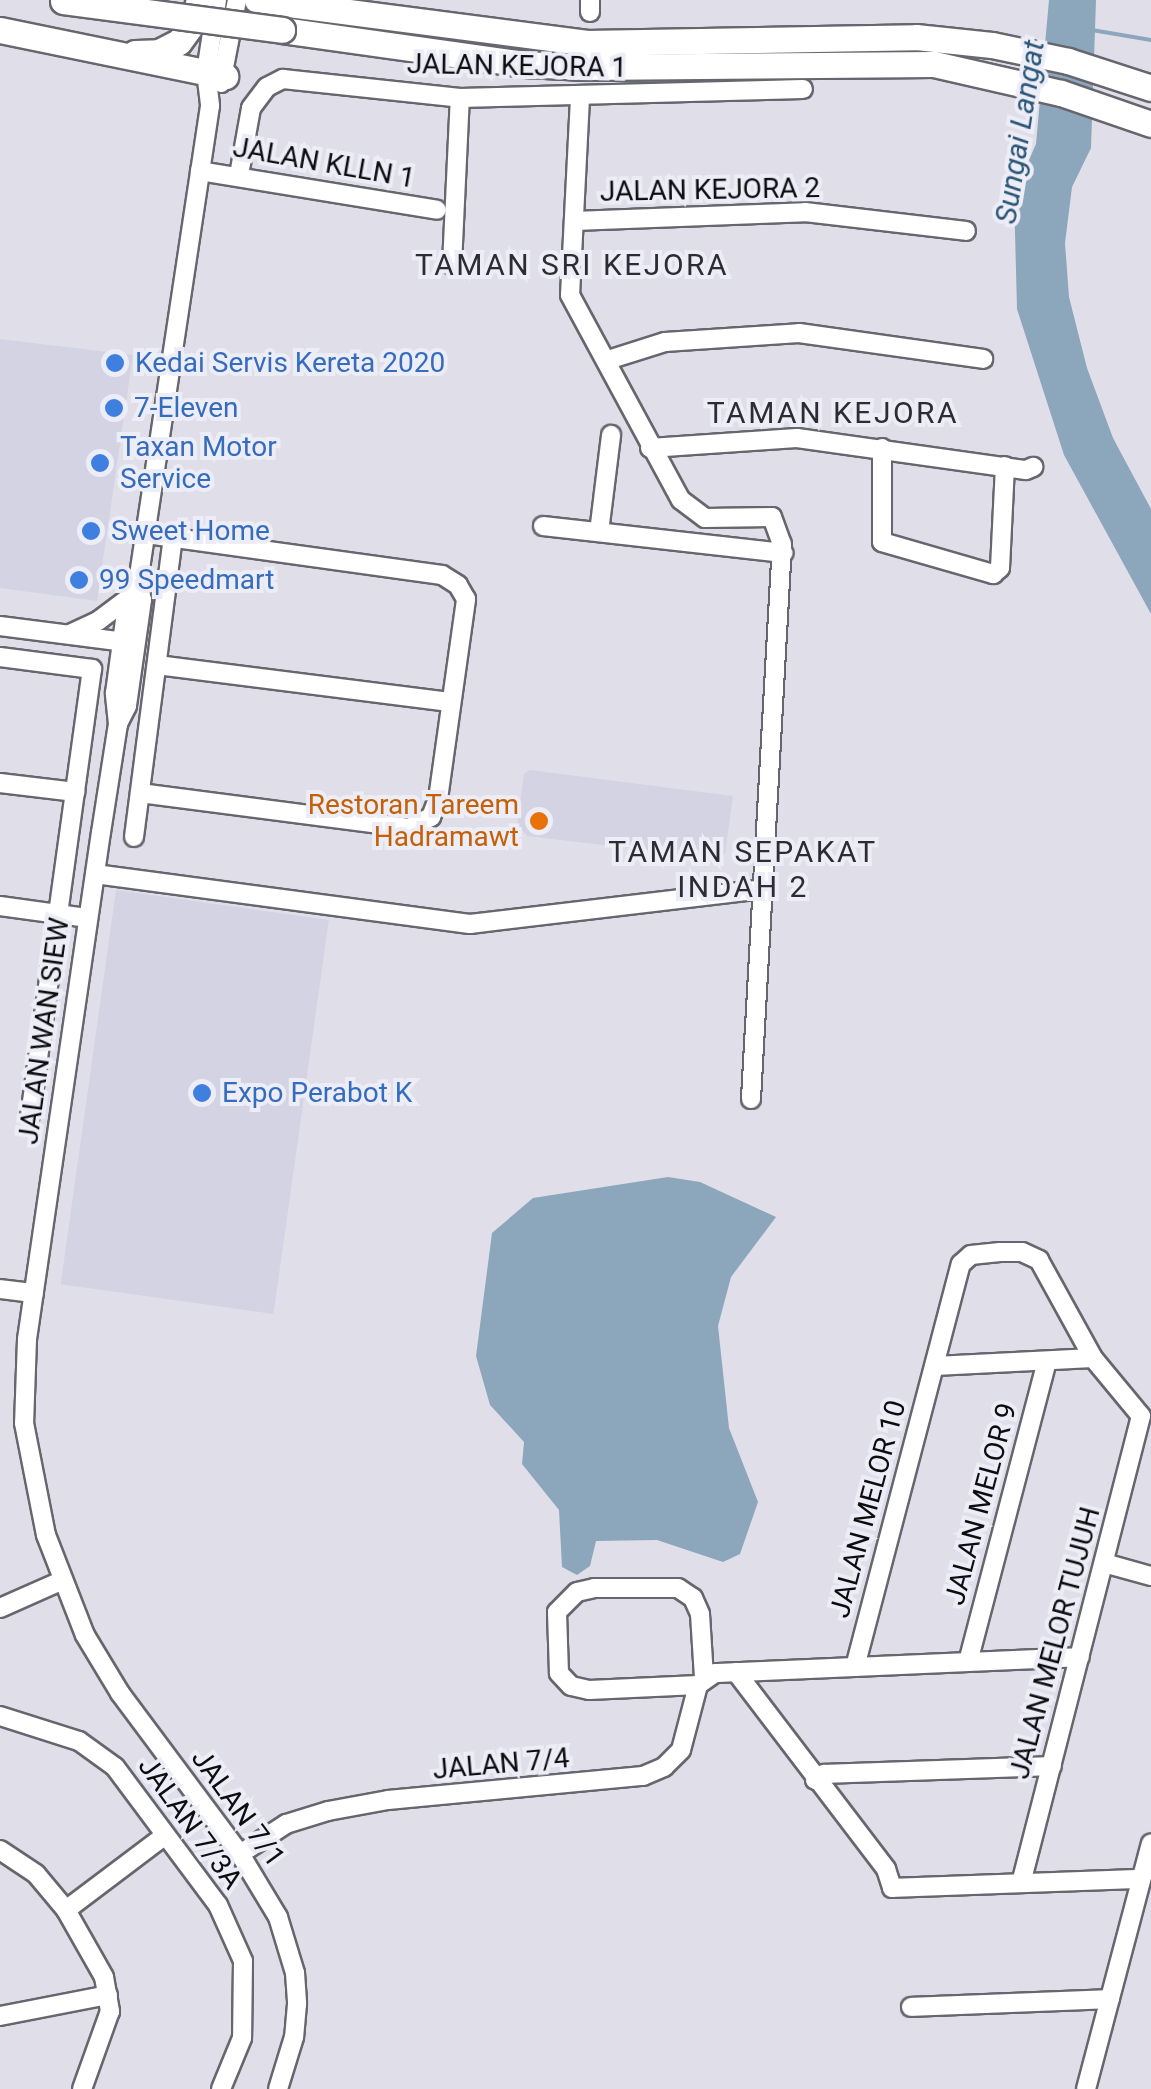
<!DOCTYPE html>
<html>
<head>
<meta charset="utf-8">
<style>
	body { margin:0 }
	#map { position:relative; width:1151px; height:2089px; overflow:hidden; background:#e0dfe9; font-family:Roboto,sans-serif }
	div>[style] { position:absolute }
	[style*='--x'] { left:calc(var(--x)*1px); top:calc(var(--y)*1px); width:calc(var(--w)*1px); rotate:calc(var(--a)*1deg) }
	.built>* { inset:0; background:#d4d3e4; transform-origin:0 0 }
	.water>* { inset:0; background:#8ca6bb }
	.stream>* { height:4px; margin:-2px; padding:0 2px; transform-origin:2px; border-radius:2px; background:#8ca6bb }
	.roads { filter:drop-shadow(2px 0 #66666e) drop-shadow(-2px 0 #66666e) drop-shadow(0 2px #66666e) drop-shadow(0 -2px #66666e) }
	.minor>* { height:18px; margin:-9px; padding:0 9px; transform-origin:9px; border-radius:9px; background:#fff }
	.highway>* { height:25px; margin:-12.5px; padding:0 12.5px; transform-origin:12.5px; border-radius:12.5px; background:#fff }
	.bridges { filter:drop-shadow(2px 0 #66666e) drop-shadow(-2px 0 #66666e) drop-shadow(0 2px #66666e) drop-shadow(0 -2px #66666e) }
	.highway-bridge>* { height:25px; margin:-12.5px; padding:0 12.5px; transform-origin:12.5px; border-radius:12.5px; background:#fff }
	.dots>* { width:28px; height:28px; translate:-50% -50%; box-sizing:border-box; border:5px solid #ededf7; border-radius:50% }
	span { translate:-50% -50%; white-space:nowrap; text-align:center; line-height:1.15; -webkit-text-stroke:8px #ededf7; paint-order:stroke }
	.street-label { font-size:28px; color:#0d0d10 }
	.shop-label { font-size:28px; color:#366cbe }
	.left { translate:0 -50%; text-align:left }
	.food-label { font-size:28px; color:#c56008 }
	.right { translate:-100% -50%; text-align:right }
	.water-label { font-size:30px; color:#2b5676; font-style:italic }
	.neighbourhood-label { font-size:30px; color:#2d2c34; letter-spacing:2.5px }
</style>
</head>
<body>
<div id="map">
	<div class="built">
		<div style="clip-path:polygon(0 339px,133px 355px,97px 601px,0 588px)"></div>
		<div style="clip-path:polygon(530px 770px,733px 796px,725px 854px,711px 858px,527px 836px,517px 824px,524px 774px)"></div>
		<div style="left:116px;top:890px;width:215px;height:398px;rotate:8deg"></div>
	</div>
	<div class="water">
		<div style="clip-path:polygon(1049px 0,1096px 0,1091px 148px,1072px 187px,1065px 243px,1069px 297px,1087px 368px,1113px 438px,1151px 509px,1151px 614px,1064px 455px,1017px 309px,1014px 194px,1036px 144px)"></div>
		<div style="clip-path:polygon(668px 1177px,700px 1182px,776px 1217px,731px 1277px,718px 1326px,729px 1428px,758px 1502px,740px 1554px,723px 1562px,657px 1540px,596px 1541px,590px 1566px,577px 1575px,562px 1567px,559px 1510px,522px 1464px,524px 1442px,490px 1405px,476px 1356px,492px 1233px,533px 1198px)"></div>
	</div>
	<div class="stream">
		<div style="--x:1092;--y:30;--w:60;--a:9.6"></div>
	</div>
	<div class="roads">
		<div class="minor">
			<div style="--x:217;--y:0;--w:73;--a:98.7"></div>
			<div style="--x:206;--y:72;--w:34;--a:83"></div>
			<div style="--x:210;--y:106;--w:483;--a:98.6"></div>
			<div style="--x:138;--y:584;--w:16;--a:76"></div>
			<div style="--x:142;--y:600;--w:107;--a:98.1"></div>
			<div style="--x:127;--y:706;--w:20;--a:117"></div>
			<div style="--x:118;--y:724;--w:109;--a:98.9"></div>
			<div style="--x:101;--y:832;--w:512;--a:98.3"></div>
			<div style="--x:27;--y:1339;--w:84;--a:92"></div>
			<div style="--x:24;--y:1423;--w:114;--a:78.9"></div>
			<div style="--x:46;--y:1535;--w:107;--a:68.7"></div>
			<div style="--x:85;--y:1635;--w:68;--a:58.9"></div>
			<div style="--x:120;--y:1693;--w:201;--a:53.3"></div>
			<div style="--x:240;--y:1854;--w:74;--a:58.9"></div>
			<div style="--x:278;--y:1917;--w:59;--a:73.1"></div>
			<div style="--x:295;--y:1973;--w:31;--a:86"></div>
			<div style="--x:297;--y:2004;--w:33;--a:95"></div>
			<div style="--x:294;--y:2037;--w:54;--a:107.1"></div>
			<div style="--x:590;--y:12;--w:12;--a:-90"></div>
			<div style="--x:221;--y:83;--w:85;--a:-79.1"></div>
			<div style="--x:580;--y:98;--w:197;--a:92.9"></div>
			<div style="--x:570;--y:295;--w:233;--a:61.6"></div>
			<div style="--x:681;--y:500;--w:30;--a:37"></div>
			<div style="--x:705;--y:518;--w:67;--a:-0.9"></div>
			<div style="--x:772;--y:517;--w:29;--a:70"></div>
			<div style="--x:782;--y:544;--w:556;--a:93.2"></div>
			<div style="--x:200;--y:171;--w:240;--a:9.3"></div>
			<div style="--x:239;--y:175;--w:68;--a:-79.8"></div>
			<div style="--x:251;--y:108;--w:26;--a:-53"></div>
			<div style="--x:267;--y:87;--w:18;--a:-27"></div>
			<div style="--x:283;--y:79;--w:178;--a:6.1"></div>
			<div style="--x:460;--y:98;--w:343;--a:-1.5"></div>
			<div style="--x:574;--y:221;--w:231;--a:-2.2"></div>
			<div style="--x:805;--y:212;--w:162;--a:6.7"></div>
			<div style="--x:452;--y:265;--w:167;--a:-87.3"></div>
			<div style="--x:608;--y:360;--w:60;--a:-17.5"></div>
			<div style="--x:665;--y:342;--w:134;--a:-3.8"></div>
			<div style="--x:799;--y:333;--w:186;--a:8"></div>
			<div style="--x:650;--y:448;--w:147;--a:-3.9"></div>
			<div style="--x:797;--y:438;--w:231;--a:8"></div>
			<div style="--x:1026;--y:470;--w:8;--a:-23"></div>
			<div style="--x:882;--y:448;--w:94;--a:90"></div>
			<div style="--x:882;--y:542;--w:116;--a:16.1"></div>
			<div style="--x:993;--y:574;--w:9;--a:-41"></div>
			<div style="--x:1000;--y:568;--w:102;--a:-87.2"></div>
			<div style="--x:543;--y:526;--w:242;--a:6.4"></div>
			<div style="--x:599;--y:532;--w:98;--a:-82.9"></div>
			<div style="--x:0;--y:626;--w:134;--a:7.3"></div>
			<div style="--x:70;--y:634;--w:31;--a:-25"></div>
			<div style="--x:98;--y:621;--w:38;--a:-37"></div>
			<div style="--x:0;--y:657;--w:93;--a:7.4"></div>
			<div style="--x:92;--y:669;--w:450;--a:97.9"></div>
			<div style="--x:157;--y:665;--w:295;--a:7.2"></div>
			<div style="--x:118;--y:724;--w:31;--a:-96"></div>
			<div style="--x:115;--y:693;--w:96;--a:-82.2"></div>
			<div style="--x:128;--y:598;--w:17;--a:-54"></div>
			<div style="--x:0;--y:783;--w:76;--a:6.8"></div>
			<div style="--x:140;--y:793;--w:271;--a:7.4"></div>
			<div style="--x:409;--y:828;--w:25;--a:-27"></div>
			<div style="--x:431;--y:817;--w:19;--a:-69"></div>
			<div style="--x:438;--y:799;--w:202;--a:-82"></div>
			<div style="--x:466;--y:599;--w:16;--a:-120"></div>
			<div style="--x:458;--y:585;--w:19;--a:-148"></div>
			<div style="--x:442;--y:575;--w:298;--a:-172.1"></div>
			<div style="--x:134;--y:837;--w:303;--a:-82.6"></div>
			<div style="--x:95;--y:874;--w:378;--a:7.6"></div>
			<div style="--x:470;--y:924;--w:295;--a:-6.8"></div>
			<div style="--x:0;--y:906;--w:89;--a:7.8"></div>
			<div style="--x:0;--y:1289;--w:34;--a:7"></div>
			<div style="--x:935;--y:1366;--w:158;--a:-2.9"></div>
			<div style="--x:1093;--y:1358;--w:75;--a:50.4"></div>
			<div style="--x:1141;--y:1416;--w:482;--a:104.4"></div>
			<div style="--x:1104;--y:1563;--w:49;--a:15.5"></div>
			<div style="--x:0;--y:1608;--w:67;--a:-23.9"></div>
			<div style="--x:968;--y:1662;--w:311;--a:-75.3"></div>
			<div style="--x:855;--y:1667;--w:417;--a:-75.3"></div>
			<div style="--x:961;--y:1264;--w:13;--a:-42"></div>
			<div style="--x:971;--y:1255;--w:29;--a:-6"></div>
			<div style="--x:1000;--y:1252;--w:22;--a:0"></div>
			<div style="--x:1022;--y:1252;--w:19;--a:25"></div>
			<div style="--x:1039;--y:1260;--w:112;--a:61.1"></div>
			<div style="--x:736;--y:1672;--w:248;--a:52.7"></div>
			<div style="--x:886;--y:1869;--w:20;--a:72"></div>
			<div style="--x:892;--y:1888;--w:249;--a:-2.1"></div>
			<div style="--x:698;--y:1685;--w:109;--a:177.4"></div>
			<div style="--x:589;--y:1690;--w:18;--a:-167"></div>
			<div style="--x:571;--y:1686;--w:18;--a:-133"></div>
			<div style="--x:559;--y:1673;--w:61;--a:-91.9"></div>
			<div style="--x:557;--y:1612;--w:28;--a:-45"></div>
			<div style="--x:577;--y:1592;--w:17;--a:-13"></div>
			<div style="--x:594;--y:1588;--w:84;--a:0"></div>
			<div style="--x:678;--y:1588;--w:18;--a:34"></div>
			<div style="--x:693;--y:1598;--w:17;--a:66"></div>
			<div style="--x:700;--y:1614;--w:63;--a:86.4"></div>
			<div style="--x:0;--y:1716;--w:83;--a:17.6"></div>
			<div style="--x:79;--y:1741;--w:44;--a:35.8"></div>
			<div style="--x:115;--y:1767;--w:172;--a:53.3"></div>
			<div style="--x:218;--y:1905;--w:61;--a:65.9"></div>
			<div style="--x:243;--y:1961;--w:77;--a:90.7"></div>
			<div style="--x:242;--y:2038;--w:55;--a:112.4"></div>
			<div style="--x:815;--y:1780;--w:11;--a:-34"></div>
			<div style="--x:824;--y:1774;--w:228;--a:-2"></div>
			<div style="--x:0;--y:1850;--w:43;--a:33.7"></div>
			<div style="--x:36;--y:1874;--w:47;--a:50.2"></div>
			<div style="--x:66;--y:1910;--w:77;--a:60.4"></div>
			<div style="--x:104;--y:1977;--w:35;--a:80"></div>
			<div style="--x:110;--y:2011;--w:83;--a:109.7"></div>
			<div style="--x:240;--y:1854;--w:55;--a:-33.1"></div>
			<div style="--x:286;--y:1824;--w:44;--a:-17.2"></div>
			<div style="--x:328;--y:1811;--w:61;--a:-10.4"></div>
			<div style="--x:388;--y:1800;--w:256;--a:-5.4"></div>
			<div style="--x:643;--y:1776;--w:23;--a:-23"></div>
			<div style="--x:664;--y:1767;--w:24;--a:-45"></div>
			<div style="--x:681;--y:1750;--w:67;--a:-75.3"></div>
			<div style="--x:698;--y:1685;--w:21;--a:-35"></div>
			<div style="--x:715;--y:1673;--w:365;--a:-2.5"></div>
			<div style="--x:66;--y:1910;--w:121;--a:-37"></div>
			<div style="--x:911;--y:2007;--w:199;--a:-2.3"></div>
			<div style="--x:0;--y:2016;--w:110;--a:-11"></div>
			<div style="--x:1086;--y:2089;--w:254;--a:-75.2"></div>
		</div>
		<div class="highway">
			<div style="--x:257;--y:0;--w:332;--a:7.4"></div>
			<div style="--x:586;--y:43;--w:330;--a:-1"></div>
			<div style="--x:916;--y:37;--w:76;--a:6"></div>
			<div style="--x:992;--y:45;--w:78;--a:11.9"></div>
			<div style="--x:1068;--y:61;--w:87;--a:18"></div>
			<div style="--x:0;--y:30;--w:230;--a:11.6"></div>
			<div style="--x:282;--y:30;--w:244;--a:8"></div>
			<div style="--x:524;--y:64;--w:61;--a:2.8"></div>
			<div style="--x:585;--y:67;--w:349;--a:-0.5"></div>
			<div style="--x:934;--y:64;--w:130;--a:12.9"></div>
			<div style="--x:1061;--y:93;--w:95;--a:19"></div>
			<div style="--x:135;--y:53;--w:24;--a:-2"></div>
			<div style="--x:159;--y:52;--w:22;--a:-27"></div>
			<div style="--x:179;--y:42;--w:22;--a:-54"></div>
			<div style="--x:192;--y:24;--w:25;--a:-74"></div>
		</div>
	</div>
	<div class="bridges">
		<div class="highway-bridge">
			<div style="--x:63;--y:1;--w:221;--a:7.5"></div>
		</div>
	</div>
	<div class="dots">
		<div style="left:115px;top:363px;background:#3f7fe0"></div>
		<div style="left:114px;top:408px;background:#3f7fe0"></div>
		<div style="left:100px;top:463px;background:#3f7fe0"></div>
		<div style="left:91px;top:531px;background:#3f7fe0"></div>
		<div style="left:79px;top:580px;background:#3f7fe0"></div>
		<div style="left:539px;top:821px;background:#e8710a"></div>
		<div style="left:202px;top:1093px;background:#3f7fe0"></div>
	</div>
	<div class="street-label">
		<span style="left:517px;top:66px;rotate:1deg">JALAN KEJORA 1</span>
		<span style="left:324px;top:163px;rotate:10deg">JALAN KLLN 1</span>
		<span style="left:710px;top:190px;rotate:-1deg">JALAN KEJORA 2</span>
		<span style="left:44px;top:1031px;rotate:-82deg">JALAN WAN SIEW</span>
		<span style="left:981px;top:1504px;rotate:-75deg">JALAN MELOR 9</span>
		<span style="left:868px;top:1509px;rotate:-75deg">JALAN MELOR 10</span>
		<span style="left:1055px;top:1643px;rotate:-75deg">JALAN MELOR TUJUH</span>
		<span style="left:501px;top:1764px;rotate:-5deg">JALAN 7/4</span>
		<span style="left:238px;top:1808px;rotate:54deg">JALAN 7/1</span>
		<span style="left:190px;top:1823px;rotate:54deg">JALAN 7/3A</span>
	</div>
	<div class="shop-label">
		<span class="left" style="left:135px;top:363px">Kedai Servis Kereta 2020</span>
		<span class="left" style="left:134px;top:408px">7-Eleven</span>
		<span class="left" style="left:120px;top:463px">Taxan Motor<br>Service</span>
		<span class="left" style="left:111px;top:531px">Sweet Home</span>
		<span class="left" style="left:99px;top:580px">99 Speedmart</span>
		<span class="left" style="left:222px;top:1093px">Expo Perabot K</span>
	</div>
	<div class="food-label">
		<span class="right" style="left:519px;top:821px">Restoran Tareem<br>Hadramawt</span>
	</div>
	<div class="water-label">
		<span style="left:1020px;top:132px;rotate:-81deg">Sungai Langat</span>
	</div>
	<div class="neighbourhood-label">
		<span style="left:572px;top:265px">TAMAN SRI KEJORA</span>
		<span style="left:833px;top:413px">TAMAN KEJORA</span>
		<span style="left:743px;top:869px">TAMAN SEPAKAT<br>INDAH 2</span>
	</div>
</div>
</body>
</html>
